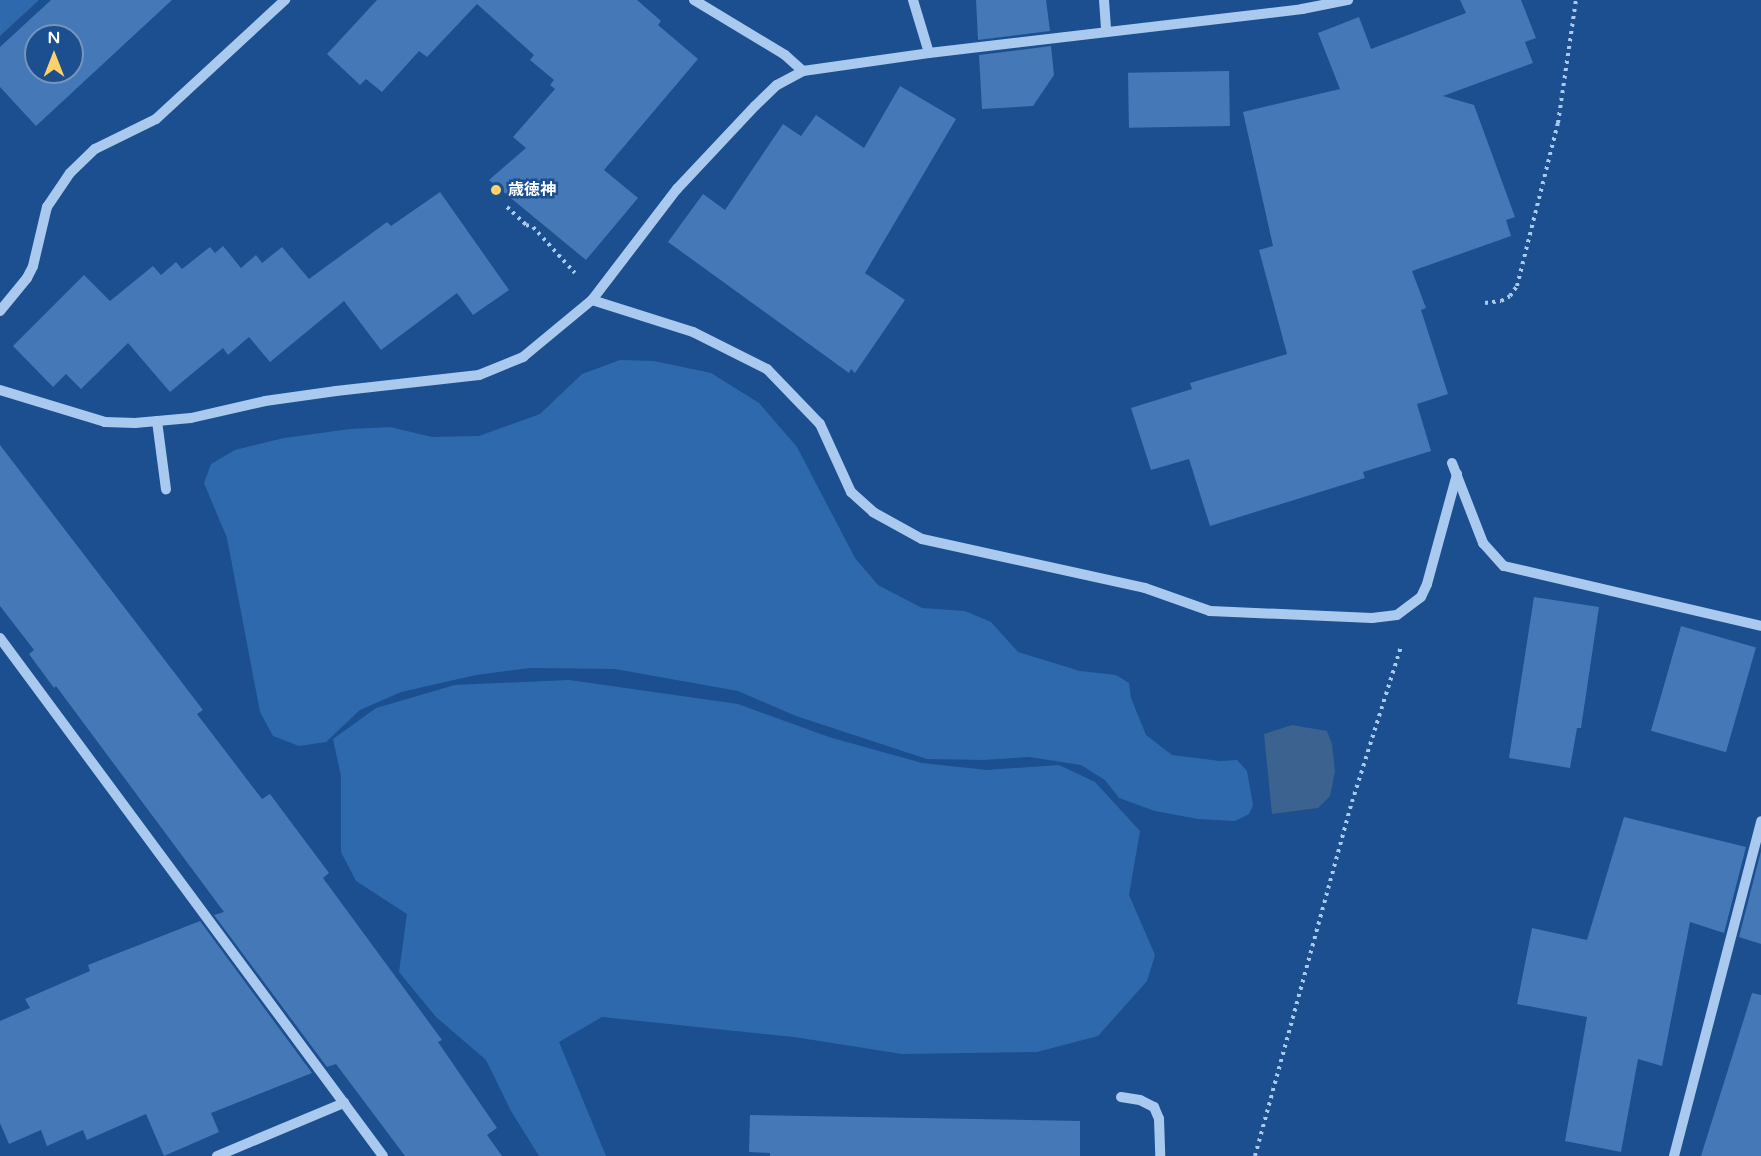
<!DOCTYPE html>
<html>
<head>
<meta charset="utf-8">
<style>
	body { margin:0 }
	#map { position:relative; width:1761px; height:1156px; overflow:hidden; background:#1b4f8f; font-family:"Varela Round","Noto Sans JP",sans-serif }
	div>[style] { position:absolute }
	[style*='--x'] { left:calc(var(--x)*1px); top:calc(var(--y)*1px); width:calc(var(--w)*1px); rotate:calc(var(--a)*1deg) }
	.green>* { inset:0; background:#2e69ad }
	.water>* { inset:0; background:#3c6290 }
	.building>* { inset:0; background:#4478b7; transform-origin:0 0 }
	.path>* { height:4px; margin-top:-2px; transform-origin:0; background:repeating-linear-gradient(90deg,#a9c9ee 0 3px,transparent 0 7.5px) }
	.minor>* { height:10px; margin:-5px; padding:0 5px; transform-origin:5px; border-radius:5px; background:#a9c9ee }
	.dots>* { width:16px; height:16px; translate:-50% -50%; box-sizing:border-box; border:3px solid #1b4f8f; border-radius:50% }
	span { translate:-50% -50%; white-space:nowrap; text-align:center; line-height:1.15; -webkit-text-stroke:5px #1b4f8f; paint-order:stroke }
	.poi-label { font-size:16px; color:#fff; font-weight:700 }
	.left { translate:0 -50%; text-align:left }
	.north { position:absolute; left:24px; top:24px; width:60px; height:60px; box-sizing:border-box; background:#1b4f8f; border:2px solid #7695bc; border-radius:50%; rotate:0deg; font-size:16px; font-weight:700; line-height:24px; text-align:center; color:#fff }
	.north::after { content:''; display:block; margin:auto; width:21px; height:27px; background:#ffd166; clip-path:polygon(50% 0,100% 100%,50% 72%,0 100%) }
</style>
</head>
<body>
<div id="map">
	<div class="green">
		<div style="clip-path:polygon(0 0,39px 0,0 36px)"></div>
		<div style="clip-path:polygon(620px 360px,654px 361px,711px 373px,759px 403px,797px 447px,855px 558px,878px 585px,922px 608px,965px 611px,991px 622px,1018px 652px,1080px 671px,1116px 675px,1129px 683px,1131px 698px,1146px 735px,1172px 755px,1220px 761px,1237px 760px,1247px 771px,1253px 805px,1249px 814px,1235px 821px,1198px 819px,1155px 811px,1119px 798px,1105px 780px,1081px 765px,1029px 757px,984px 760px,927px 759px,796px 716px,738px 691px,615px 669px,530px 668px,476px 675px,401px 692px,360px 710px,326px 742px,299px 746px,273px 736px,260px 712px,227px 538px,204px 483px,211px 464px,235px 450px,284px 438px,350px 429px,390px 427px,432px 437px,479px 436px,540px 414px,582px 374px)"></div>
		<div style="clip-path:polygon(569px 680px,738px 704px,829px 737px,922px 763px,987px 770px,1059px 765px,1095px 782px,1140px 831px,1129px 895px,1155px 955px,1147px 981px,1098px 1036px,1037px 1052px,902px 1054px,794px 1037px,602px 1017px,559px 1042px,606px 1156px,539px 1156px,511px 1111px,486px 1060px,436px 1017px,399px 972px,407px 914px,356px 881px,341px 852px,341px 776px,333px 739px,376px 708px,455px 685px)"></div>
	</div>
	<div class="water">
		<div style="clip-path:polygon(1292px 725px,1327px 731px,1332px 744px,1335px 771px,1330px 796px,1318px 808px,1272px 814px,1264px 734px)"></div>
	</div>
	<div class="building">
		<div style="clip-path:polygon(evenodd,51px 0,172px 0,36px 126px,0 87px,0 47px,51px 0,36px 36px,72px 36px,72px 72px,36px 72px,36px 36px)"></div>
		<div style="clip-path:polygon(377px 0,637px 0,661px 21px,658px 25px,698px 59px,604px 170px,638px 198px,586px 260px,489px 180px,526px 148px,513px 137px,555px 89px,550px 85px,554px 80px,530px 60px,534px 55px,477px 4px,427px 57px,419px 51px,382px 92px,366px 79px,360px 85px,327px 54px)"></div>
		<div style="clip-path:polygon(976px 0,1046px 0,1050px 31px,978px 40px)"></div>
		<div style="clip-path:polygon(1460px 0,1521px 0,1536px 38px,1525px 42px,1533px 63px,1443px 96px,1474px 105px,1515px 217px,1506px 220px,1511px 236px,1412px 271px,1426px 308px,1421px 310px,1448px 394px,1417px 404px,1431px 451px,1363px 472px,1365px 478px,1210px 526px,1189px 459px,1151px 470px,1131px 408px,1192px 389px,1190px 383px,1287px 354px,1259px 250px,1273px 246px,1243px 112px,1340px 89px,1318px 33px,1359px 17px,1371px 49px,1466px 13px)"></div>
		<div style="clip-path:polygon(1051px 46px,1054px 75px,1033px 106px,982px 109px,979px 55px)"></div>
		<div style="left:1229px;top:71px;width:55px;height:101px;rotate:89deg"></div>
		<div style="clip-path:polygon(900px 86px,956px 119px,865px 273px,905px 300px,855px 373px,851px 369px,849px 373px,668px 242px,703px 194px,725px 210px,783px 124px,801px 136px,816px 115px,864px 148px)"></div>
		<div style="clip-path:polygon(440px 192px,509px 290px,473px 315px,457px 293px,381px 350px,344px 301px,270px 362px,249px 337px,228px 355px,223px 348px,170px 392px,128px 343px,81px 389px,66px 374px,53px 387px,13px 346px,84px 275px,110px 301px,153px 266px,161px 275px,176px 262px,182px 269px,210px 247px,215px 253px,223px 246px,241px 268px,256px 255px,262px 263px,282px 247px,309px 279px,387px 222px,391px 226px)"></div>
		<div style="clip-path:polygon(0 445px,203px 710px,197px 714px,262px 799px,270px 794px,329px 873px,323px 878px,442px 1040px,438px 1042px,497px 1128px,487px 1135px,502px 1156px,405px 1156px,336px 1064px,327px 1067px,214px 915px,224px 912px,56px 686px,54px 688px,29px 654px,34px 650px,0 606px)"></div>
		<div style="clip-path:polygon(1534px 597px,1599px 607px,1581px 728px,1577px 728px,1570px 768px,1509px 758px)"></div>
		<div style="left:1681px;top:626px;width:78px;height:109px;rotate:16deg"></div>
		<div style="clip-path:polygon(1624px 817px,1746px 847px,1724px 933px,1690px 922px,1662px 1066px,1638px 1059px,1621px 1152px,1565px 1141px,1587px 1017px,1517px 1004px,1532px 928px,1587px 940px)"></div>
		<div style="clip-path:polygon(1761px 851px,1761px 944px,1739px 937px)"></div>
		<div style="clip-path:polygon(200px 921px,312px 1073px,211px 1113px,219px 1132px,164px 1156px,146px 1114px,87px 1140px,83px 1130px,47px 1146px,41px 1130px,9px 1144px,0 1123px,0 1021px,30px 1008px,25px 999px,90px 971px,88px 965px)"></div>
		<div style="clip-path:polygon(1752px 993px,1761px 995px,1761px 1156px,1701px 1156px)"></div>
		<div style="clip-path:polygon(750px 1115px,1080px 1121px,1080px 1156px,770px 1156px,770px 1153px,749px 1152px)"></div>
	</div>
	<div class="path">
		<div style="--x:507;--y:207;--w:26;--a:43"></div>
		<div style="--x:526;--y:225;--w:7;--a:16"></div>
		<div style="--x:533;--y:227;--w:62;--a:47.6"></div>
		<div style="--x:1485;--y:303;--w:16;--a:-7"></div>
		<div style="--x:1501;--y:301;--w:10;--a:-29"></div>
		<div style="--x:1510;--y:296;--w:12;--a:-55"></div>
		<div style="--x:1517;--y:286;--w:168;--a:-75.9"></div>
		<div style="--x:1558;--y:123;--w:124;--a:-81.7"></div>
		<div style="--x:1255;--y:1156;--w:367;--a:-74.7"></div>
		<div style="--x:1352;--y:802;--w:163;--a:-72.5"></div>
	</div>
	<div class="minor">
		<div style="--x:694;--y:0;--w:106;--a:31.1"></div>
		<div style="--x:785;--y:55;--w:24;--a:42"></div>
		<div style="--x:913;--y:0;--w:55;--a:73.2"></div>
		<div style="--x:1104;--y:0;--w:32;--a:86"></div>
		<div style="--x:592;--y:300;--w:106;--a:17.6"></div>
		<div style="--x:693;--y:332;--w:83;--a:26.6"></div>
		<div style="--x:767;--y:369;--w:76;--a:46.1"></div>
		<div style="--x:820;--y:424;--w:75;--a:65.5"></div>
		<div style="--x:851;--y:492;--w:30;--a:42"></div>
		<div style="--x:873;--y:512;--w:56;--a:28.9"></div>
		<div style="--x:922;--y:539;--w:228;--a:12.4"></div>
		<div style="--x:1145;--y:588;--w:69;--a:19.5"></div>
		<div style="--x:1210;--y:611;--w:162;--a:2.5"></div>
		<div style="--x:1372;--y:618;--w:25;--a:-7"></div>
		<div style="--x:1397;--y:615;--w:30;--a:-37"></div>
		<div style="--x:1421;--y:597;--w:14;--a:-65"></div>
		<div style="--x:1427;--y:584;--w:114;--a:-74.7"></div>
		<div style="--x:0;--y:311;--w:43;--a:-50.7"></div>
		<div style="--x:27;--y:278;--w:13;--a:-63"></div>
		<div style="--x:33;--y:266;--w:61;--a:-76.7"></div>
		<div style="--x:47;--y:207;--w:41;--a:-55.9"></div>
		<div style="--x:70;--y:173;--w:35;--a:-44"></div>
		<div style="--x:95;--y:149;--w:68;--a:-26.2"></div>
		<div style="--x:156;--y:119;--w:176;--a:-42.7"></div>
		<div style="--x:0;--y:390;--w:110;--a:16.9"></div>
		<div style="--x:105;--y:422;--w:30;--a:2"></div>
		<div style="--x:135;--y:423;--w:56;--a:-5.1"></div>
		<div style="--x:191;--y:418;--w:76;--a:-12.9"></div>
		<div style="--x:265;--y:401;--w:72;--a:-8"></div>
		<div style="--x:336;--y:391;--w:144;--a:-6.4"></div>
		<div style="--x:479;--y:375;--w:48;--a:-22.2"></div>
		<div style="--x:523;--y:357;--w:89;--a:-39.6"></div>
		<div style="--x:592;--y:300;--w:140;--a:-52.6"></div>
		<div style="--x:677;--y:189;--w:114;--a:-46.8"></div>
		<div style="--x:755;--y:106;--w:30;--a:-44"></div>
		<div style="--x:777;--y:85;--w:30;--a:-28"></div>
		<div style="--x:803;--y:71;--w:127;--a:-8.1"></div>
		<div style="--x:929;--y:53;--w:376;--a:-6.7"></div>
		<div style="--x:1302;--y:9;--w:47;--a:-11.1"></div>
		<div style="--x:157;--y:421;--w:69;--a:82.5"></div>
		<div style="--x:1452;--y:463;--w:86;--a:68.8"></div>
		<div style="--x:1483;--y:543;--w:31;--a:48"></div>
		<div style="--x:1504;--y:566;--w:264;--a:13.1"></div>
		<div style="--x:0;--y:638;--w:644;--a:53.52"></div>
		<div style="--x:1121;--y:1097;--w:19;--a:9"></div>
		<div style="--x:1140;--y:1100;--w:16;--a:27"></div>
		<div style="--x:1154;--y:1107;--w:13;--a:67"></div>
		<div style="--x:1159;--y:1119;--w:37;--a:88"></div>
		<div style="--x:217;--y:1156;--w:138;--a:-22.7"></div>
		<div style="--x:1674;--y:1156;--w:346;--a:-75.4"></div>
	</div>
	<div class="dots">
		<div style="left:496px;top:190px;background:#ffd166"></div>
	</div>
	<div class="poi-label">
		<span class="left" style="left:508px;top:190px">歳徳神</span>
	</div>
	<div class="north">N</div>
</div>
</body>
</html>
